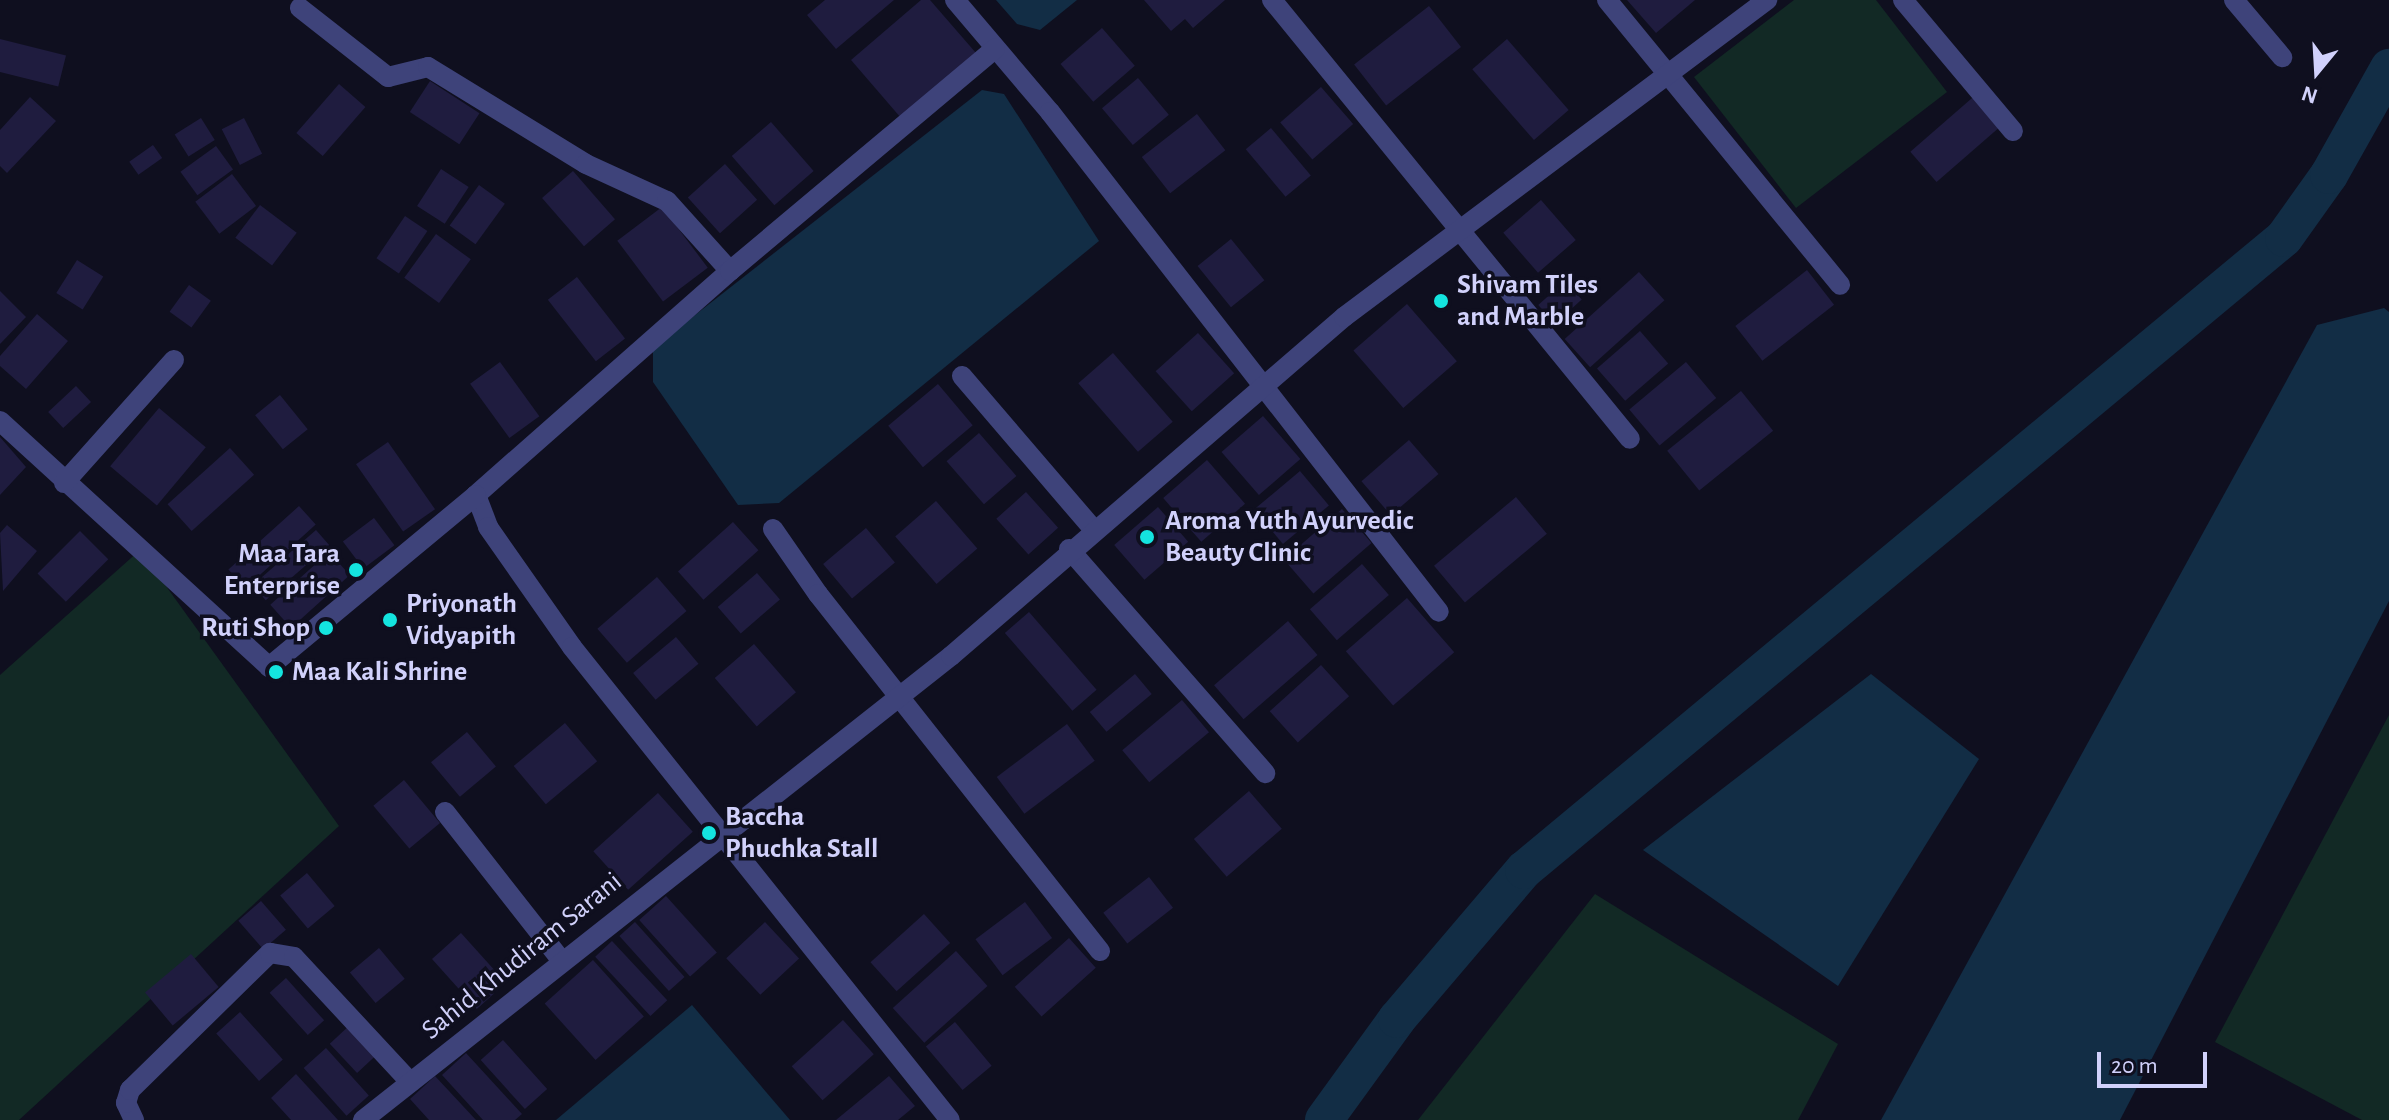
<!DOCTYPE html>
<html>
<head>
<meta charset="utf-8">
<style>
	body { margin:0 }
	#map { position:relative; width:2389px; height:1120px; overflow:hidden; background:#0f0f1f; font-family:"Alegreya Sans",sans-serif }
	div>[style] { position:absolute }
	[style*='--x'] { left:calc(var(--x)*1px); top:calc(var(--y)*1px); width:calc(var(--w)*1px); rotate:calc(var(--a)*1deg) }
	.green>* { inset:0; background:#122925 }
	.water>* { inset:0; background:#122d45 }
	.canal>* { height:38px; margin:-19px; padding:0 19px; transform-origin:19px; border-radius:19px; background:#122d45 }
	.building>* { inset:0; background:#1f1c3f; transform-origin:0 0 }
	.minor>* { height:20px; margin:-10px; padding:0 10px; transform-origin:10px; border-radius:10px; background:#3e437a }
	.dots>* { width:22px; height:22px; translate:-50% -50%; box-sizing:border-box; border:4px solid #0f0f1f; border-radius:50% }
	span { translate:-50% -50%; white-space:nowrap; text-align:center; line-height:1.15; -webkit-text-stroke:7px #0f0f1f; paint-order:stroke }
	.poi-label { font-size:28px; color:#d1d1fb; font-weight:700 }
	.left { translate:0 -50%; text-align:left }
	.right { translate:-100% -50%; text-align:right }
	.street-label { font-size:28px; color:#d1d1fb }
	.north { position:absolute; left:2277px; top:32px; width:80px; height:80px; -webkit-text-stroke:6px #0f0f1f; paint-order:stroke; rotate:198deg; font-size:22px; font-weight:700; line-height:32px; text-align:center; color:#d1d1fb }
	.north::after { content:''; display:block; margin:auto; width:28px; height:36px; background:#d1d1fb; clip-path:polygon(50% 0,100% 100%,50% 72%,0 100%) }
	.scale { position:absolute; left:2097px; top:1052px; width:110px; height:36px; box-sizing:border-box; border:4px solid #d1d1fb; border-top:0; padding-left:10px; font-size:24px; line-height:28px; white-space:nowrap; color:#d1d1fb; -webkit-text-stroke:6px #0f0f1f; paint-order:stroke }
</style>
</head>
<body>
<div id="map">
	<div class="green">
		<div style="clip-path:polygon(1794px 0,1876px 0,1947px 92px,1796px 208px,1694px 77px)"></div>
		<div style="clip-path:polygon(140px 550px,339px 826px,19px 1120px,0 1120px,0 675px)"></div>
		<div style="clip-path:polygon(2389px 715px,2389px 1120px,2362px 1120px,2215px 1042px)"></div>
		<div style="clip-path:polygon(1595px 894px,1838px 1044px,1798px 1120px,1418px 1120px)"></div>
	</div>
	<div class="water">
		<div style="clip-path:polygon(996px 0,1077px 0,1040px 30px,1017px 24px)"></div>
		<div style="clip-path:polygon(982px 90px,1004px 94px,1099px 241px,779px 503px,738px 505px,653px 382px,653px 348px)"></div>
		<div style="clip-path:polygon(2384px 308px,2389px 312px,2389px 601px,2120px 1120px,1881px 1120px,2317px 325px)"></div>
		<div style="clip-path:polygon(1871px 674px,1979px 759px,1838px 986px,1643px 850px)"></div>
		<div style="clip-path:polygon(692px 1005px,790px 1120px,556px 1120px)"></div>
	</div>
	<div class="canal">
		<div style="--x:1324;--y:1120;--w:125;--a:-54.1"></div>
		<div style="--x:1397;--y:1019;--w:196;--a:-49.6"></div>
		<div style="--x:1524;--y:870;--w:988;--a:-39.75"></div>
		<div style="--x:2284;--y:238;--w:77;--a:-54.5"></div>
		<div style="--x:2329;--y:175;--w:123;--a:-60.7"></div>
	</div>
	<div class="building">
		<div style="clip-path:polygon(825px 0,894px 0,836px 49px,807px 15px)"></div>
		<div style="clip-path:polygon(921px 0,930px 0,976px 53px,901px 118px,851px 60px)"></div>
		<div style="clip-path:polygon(1144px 0,1225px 0,1193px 28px,1185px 19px,1171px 31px)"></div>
		<div style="clip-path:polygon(1627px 0,1695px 0,1656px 33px)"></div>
		<div style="left:1429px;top:6px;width:52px;height:95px;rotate:52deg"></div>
		<div style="left:1102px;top:28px;width:50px;height:55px;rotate:49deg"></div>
		<div style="left:0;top:39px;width:68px;height:32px;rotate:14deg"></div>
		<div style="left:1507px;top:39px;width:94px;height:46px;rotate:49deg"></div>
		<div style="left:1138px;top:78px;width:48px;height:47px;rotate:50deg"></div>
		<div style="left:430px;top:81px;width:59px;height:37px;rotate:33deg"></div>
		<div style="left:339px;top:84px;width:35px;height:65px;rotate:41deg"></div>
		<div style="left:1321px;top:87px;width:49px;height:54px;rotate:49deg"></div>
		<div style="left:1979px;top:92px;width:40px;height:91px;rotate:49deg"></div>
		<div style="clip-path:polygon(30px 97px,56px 121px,7px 173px,0 166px,0 130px)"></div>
		<div style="left:1197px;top:114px;width:46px;height:70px;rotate:52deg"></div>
		<div style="left:201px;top:118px;width:26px;height:31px;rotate:58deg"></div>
		<div style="left:244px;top:118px;width:40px;height:25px;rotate:63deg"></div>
		<div style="left:771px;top:122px;width:65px;height:52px;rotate:49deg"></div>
		<div style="left:1271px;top:128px;width:62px;height:33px;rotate:50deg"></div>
		<div style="left:153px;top:145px;width:16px;height:29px;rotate:55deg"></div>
		<div style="left:216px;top:146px;width:29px;height:44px;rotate:54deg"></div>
		<div style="left:725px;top:164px;width:48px;height:50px;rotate:48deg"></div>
		<div style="left:441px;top:169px;width:33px;height:44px;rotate:33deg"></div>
		<div style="left:573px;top:171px;width:64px;height:41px;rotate:49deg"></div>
		<div style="left:232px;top:174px;width:40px;height:46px;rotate:53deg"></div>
		<div style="left:479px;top:185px;width:32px;height:50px;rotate:36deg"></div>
		<div style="left:1541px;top:200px;width:53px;height:50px;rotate:49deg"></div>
		<div style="left:260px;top:205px;width:46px;height:41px;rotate:37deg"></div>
		<div style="left:662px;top:207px;width:76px;height:56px;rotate:53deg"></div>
		<div style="left:405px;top:216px;width:27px;height:51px;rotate:34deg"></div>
		<div style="left:436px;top:234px;width:43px;height:54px;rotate:36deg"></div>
		<div style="left:1231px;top:239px;width:53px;height:43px;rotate:51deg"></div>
		<div style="left:77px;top:260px;width:31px;height:39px;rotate:32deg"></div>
		<div style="left:1807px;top:270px;width:44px;height:91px;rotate:52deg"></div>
		<div style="left:1639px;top:272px;width:38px;height:100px;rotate:48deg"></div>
		<div style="left:577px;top:277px;width:78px;height:37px;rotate:52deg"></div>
		<div style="left:1565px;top:281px;width:25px;height:36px;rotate:48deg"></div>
		<div style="left:189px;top:285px;width:27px;height:33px;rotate:36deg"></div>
		<div style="clip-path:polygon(0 291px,26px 317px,0 344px)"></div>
		<div style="left:1407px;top:304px;width:76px;height:71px;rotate:49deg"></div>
		<div style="clip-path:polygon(37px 314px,68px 341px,26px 389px,0 366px,0 356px)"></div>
		<div style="left:1640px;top:331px;width:43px;height:57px;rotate:49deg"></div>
		<div style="left:1198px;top:333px;width:54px;height:57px;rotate:48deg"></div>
		<div style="left:1113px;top:353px;width:91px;height:46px;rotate:49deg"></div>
		<div style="left:500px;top:362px;width:67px;height:37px;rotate:54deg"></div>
		<div style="left:1686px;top:362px;width:47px;height:74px;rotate:50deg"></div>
		<div style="left:938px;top:384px;width:54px;height:65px;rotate:50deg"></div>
		<div style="left:76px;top:386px;width:22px;height:38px;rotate:47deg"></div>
		<div style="left:1741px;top:391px;width:51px;height:95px;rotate:51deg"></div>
		<div style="left:280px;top:395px;width:44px;height:32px;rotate:51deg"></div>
		<div style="left:159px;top:408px;width:61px;height:76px;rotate:40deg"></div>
		<div style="left:1263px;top:416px;width:57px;height:55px;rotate:49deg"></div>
		<div style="left:979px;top:433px;width:57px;height:43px;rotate:49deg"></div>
		<div style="clip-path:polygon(0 437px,26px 467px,0 495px)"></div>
		<div style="left:1409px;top:440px;width:45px;height:63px;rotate:49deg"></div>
		<div style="left:388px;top:442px;width:82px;height:39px;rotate:55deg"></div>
		<div style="left:230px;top:448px;width:36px;height:84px;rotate:48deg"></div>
		<div style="left:1207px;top:460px;width:58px;height:58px;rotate:49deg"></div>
		<div style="left:1300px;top:471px;width:45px;height:60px;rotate:50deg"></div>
		<div style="left:1026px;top:492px;width:48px;height:40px;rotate:48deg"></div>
		<div style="left:1516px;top:497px;width:48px;height:107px;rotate:50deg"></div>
		<div style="left:936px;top:501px;width:63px;height:54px;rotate:49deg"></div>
		<div style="left:299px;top:506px;width:25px;height:95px;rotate:48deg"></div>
		<div style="left:1158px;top:507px;width:46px;height:58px;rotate:49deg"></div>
		<div style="left:1342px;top:509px;width:45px;height:77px;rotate:49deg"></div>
		<div style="left:374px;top:518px;width:34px;height:39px;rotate:53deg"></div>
		<div style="left:733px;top:522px;width:38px;height:74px;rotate:48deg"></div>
		<div style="clip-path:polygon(7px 525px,37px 551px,3px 591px,0 533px)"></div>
		<div style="left:866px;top:528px;width:45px;height:56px;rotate:50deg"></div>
		<div style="left:316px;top:530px;width:20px;height:84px;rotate:49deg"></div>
		<div style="left:80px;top:531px;width:40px;height:60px;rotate:45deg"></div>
		<div style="left:329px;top:552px;width:31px;height:79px;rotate:48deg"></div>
		<div style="left:1362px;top:564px;width:41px;height:69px;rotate:49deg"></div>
		<div style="left:757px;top:573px;width:35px;height:52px;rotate:49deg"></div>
		<div style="left:657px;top:577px;width:45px;height:79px;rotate:49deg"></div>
		<div style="left:1407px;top:598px;width:72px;height:81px;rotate:49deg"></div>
		<div style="left:1029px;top:612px;width:103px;height:32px;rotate:49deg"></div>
		<div style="left:1288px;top:621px;width:45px;height:98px;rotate:49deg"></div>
		<div style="left:676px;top:637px;width:35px;height:56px;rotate:50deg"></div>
		<div style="left:754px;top:644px;width:64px;height:52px;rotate:49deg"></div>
		<div style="left:1321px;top:665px;width:42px;height:69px;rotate:48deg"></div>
		<div style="left:1135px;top:674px;width:26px;height:59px;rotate:50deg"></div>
		<div style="left:1182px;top:700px;width:42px;height:78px;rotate:50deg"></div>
		<div style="left:565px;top:723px;width:50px;height:67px;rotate:50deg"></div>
		<div style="left:1067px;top:724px;width:46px;height:88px;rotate:53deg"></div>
		<div style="left:467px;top:732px;width:45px;height:47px;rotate:50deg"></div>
		<div style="left:404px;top:780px;width:56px;height:40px;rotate:50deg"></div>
		<div style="left:1249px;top:791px;width:50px;height:73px;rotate:49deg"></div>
		<div style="left:658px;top:793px;width:52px;height:87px;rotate:48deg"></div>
		<div style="left:307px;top:873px;width:43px;height:35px;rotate:50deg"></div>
		<div style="left:1149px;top:877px;width:39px;height:58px;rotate:52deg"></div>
		<div style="left:666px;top:896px;width:76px;height:36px;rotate:48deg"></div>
		<div style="left:261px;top:901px;width:38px;height:30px;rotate:49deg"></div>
		<div style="left:1025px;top:902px;width:45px;height:62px;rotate:53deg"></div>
		<div style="left:924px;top:914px;width:39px;height:72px;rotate:48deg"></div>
		<div style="left:635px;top:922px;width:74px;height:21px;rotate:48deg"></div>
		<div style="left:765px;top:922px;width:50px;height:53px;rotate:47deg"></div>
		<div style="left:461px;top:933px;width:67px;height:39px;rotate:48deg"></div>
		<div style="left:1069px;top:938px;width:40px;height:73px;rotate:48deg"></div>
		<div style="left:612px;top:941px;width:81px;height:23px;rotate:47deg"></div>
		<div style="left:379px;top:948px;width:40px;height:38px;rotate:50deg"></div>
		<div style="left:956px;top:951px;width:47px;height:85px;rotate:48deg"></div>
		<div style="left:191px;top:954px;width:43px;height:60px;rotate:50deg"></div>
		<div style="left:593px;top:960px;width:76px;height:65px;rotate:48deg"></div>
		<div style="left:286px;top:978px;width:57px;height:22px;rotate:48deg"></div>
		<div style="left:240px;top:1012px;width:64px;height:32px;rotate:48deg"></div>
		<div style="left:843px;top:1020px;width:46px;height:69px;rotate:48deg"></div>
		<div style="left:955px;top:1022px;width:57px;height:38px;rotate:50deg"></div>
		<div style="left:351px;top:1024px;width:40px;height:29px;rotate:47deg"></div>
		<div style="left:503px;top:1040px;width:66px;height:30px;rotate:48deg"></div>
		<div style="left:326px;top:1048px;width:64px;height:30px;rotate:48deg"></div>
		<div style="clip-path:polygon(466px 1053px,522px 1114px,515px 1120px,483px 1120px,442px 1075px)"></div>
		<div style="clip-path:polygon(296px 1074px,338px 1120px,291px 1120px,271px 1098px)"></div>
		<div style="clip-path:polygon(435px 1076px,476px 1120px,429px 1120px,410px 1099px)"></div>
		<div style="clip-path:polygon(889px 1076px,915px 1106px,898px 1120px,836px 1120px)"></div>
	</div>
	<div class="minor">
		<div style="--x:955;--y:0;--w:147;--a:49.7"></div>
		<div style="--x:1050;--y:112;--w:633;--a:52.12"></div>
		<div style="--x:1272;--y:0;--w:566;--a:50.8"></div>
		<div style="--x:1607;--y:0;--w:368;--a:50.7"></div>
		<div style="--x:1903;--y:0;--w:171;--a:50"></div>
		<div style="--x:2234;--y:0;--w:75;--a:49.9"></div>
		<div style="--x:300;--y:8;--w:112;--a:38.1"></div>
		<div style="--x:388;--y:77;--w:41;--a:-14"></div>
		<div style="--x:428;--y:67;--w:185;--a:31.5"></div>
		<div style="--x:586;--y:164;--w:89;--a:24.6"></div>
		<div style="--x:667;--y:201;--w:94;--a:48"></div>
		<div style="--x:730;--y:271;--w:339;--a:138.6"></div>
		<div style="--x:476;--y:495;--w:34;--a:69"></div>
		<div style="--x:488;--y:527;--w:146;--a:55"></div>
		<div style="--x:572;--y:647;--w:605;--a:51.37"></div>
		<div style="--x:730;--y:271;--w:346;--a:-40"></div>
		<div style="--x:962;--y:376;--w:201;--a:49.4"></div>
		<div style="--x:0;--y:421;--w:365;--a:42.4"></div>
		<div style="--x:269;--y:667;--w:269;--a:-39.7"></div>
		<div style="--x:64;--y:483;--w:165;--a:-48.2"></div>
		<div style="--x:773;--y:529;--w:79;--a:55.3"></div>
		<div style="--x:818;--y:594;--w:455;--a:51.7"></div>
		<div style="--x:1069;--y:549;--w:298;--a:48.8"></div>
		<div style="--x:445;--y:812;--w:188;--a:51.9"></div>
		<div style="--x:134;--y:1120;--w:19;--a:-115"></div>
		<div style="--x:126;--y:1103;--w:14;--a:-73"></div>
		<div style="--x:130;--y:1090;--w:196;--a:-44.4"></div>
		<div style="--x:270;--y:953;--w:24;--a:9"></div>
		<div style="--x:294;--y:957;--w:171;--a:47.1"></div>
		<div style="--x:363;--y:1120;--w:749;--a:-38.28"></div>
		<div style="--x:951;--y:656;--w:519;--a:-40.78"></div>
		<div style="--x:1344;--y:317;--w:529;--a:-36.85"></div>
	</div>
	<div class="dots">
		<div style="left:1441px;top:301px;background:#14e4df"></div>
		<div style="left:1147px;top:537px;background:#14e4df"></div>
		<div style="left:356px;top:570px;background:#14e4df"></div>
		<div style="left:390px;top:620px;background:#14e4df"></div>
		<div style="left:326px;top:628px;background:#14e4df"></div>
		<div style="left:276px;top:672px;background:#14e4df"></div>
		<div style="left:709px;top:833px;background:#14e4df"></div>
	</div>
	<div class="poi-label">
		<span class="left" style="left:1457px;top:301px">Shivam Tiles<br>and Marble</span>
		<span class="left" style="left:1165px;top:537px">Aroma Yuth Ayurvedic<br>Beauty Clinic</span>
		<span class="right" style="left:340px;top:570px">Maa Tara<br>Enterprise</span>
		<span class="left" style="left:406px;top:620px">Priyonath<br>Vidyapith</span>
		<span class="right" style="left:310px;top:628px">Ruti Shop</span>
		<span class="left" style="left:292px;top:672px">Maa Kali Shrine</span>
		<span class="left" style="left:725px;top:833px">Baccha<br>Phuchka Stall</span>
	</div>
	<div class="street-label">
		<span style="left:522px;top:956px;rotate:-39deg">Sahid Khudiram Sarani</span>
	</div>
	<div class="north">N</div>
	<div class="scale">20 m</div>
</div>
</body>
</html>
